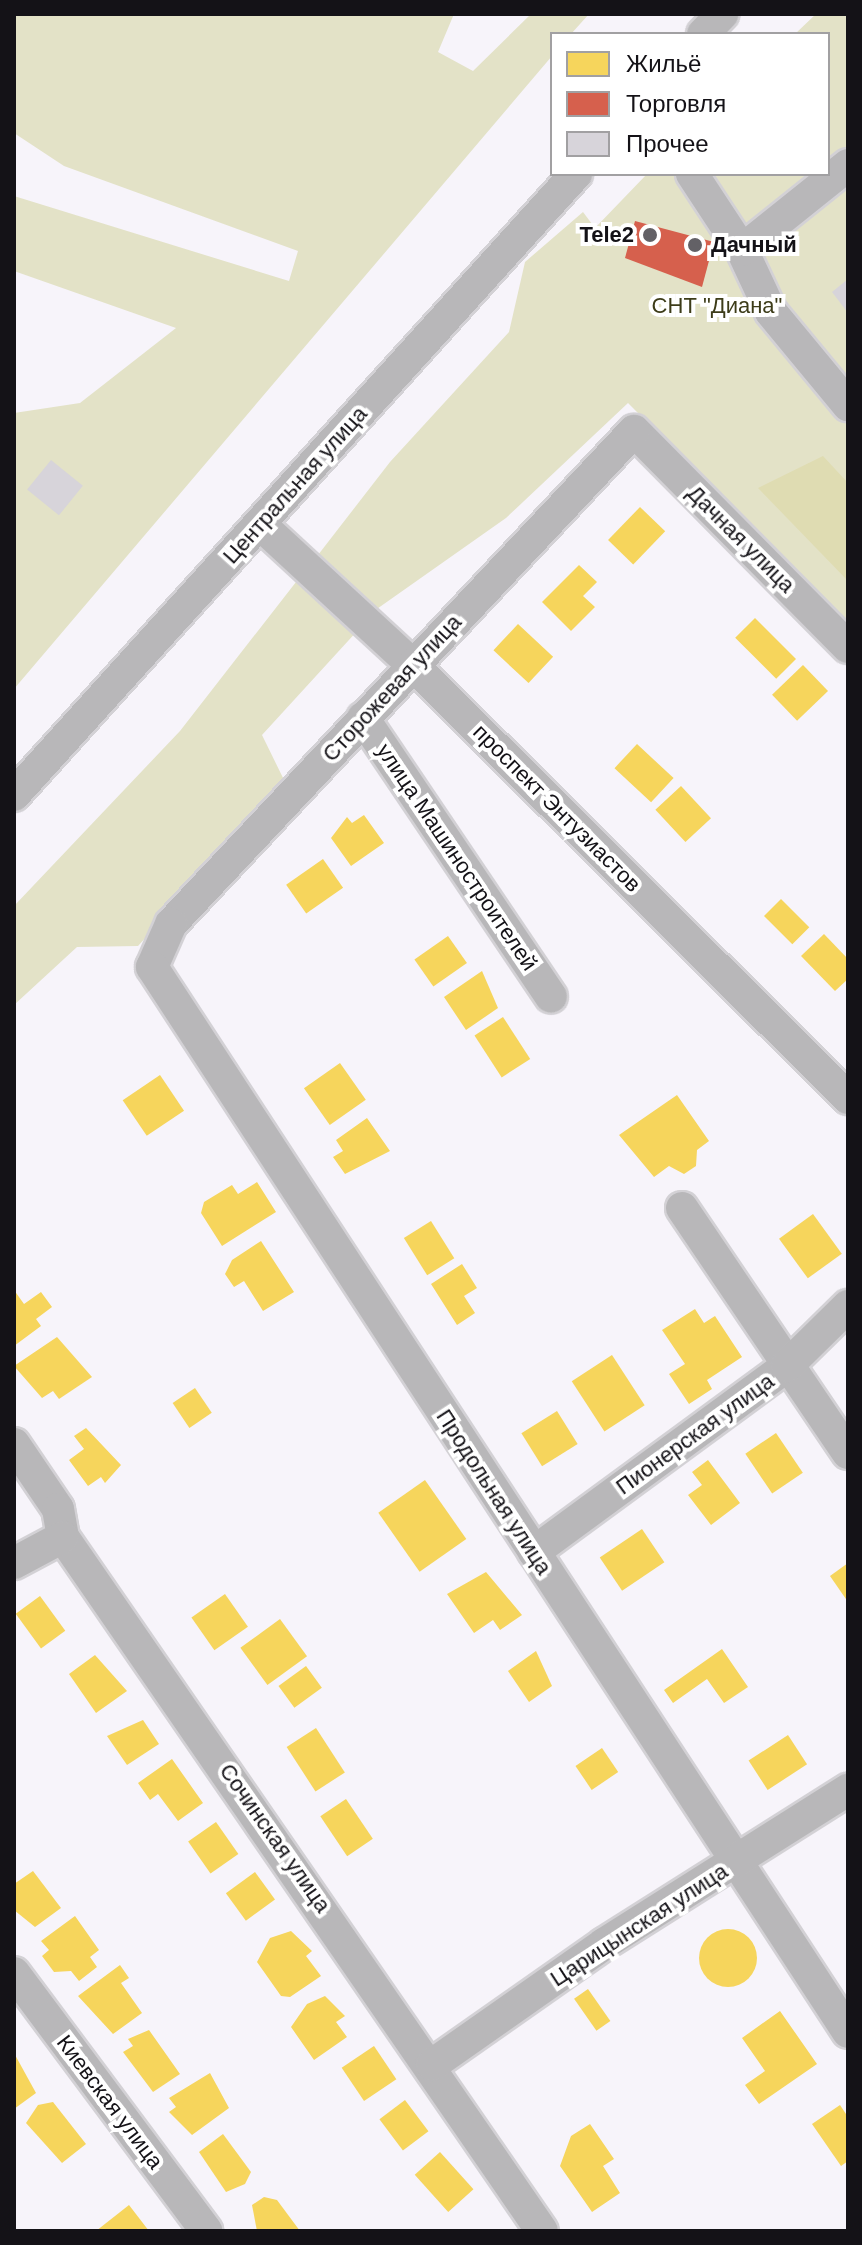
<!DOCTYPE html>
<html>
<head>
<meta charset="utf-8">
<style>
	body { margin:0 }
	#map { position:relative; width:862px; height:2245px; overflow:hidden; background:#f7f4fa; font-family:Arial,sans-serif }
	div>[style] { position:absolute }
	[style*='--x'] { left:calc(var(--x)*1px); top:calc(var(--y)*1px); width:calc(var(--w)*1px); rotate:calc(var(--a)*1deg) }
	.green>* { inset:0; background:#e3e2c7 }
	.forest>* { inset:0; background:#dfdcb2 }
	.homes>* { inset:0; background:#f6d55c; transform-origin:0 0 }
	.round { border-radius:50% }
	.shops>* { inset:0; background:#d6604d }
	.building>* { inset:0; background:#d7d4da; transform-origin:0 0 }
	.roads { filter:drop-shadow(2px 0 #d3d1d5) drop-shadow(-2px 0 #d3d1d5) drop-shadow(0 2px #d3d1d5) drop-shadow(0 -2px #d3d1d5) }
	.minor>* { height:32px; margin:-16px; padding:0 16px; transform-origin:16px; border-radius:16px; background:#b8b7b9 }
	.dots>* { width:22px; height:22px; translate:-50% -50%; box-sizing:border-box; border:4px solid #fff; border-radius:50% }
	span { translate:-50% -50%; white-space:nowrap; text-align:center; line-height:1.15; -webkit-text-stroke:8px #fff; paint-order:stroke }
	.poi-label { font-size:22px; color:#141217; font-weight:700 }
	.right { translate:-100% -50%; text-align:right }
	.left { translate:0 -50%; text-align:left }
	.park-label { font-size:22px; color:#3d3c19 }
	.street-label { font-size:22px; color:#141217 }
	.frame { position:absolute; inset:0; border:16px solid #141217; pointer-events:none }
	.legend { position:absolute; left:550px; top:32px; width:280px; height:144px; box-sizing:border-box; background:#fff; border:2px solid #a1a0a2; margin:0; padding:10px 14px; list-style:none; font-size:24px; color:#141217 }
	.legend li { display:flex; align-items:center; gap:16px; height:40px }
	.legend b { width:40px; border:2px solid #a1a0a2 }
</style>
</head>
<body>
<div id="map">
	<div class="green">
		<div style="clip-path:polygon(14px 14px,454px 14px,438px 52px,473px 71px,531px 14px,589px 14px,571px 34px,552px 34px,552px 56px,14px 689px,14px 413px,80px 403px,176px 328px,14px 271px,14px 196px,289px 281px,298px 251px,64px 166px,14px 133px)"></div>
		<div style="clip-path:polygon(816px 14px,848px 14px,848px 624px,628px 403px,506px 518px,374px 611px,318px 555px,390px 462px,509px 332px,525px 262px,583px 212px,595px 228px,647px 174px,828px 174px,828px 34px,795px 34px)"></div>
		<div style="clip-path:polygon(303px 573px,359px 629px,262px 735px,286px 784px,138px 946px,77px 947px,14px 1005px,14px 906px,180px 731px)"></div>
	</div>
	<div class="forest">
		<div style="clip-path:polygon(823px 456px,848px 483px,848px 581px,758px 488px)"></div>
	</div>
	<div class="homes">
		<div style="left:640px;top:507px;width:35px;height:46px;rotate:44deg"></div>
		<div style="clip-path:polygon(579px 565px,597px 582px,583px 596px,595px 607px,571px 631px,542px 602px)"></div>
		<div style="left:755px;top:618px;width:58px;height:28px;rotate:45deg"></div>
		<div style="left:518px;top:624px;width:48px;height:36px;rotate:43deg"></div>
		<div style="left:803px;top:665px;width:36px;height:43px;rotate:46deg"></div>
		<div style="left:637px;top:744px;width:50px;height:33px;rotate:43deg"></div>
		<div style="left:681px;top:786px;width:44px;height:35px;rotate:47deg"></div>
		<div style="clip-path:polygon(364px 815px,384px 843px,351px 866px,331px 838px,347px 817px,352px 823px)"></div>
		<div style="left:323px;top:859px;width:35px;height:45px;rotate:55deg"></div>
		<div style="left:781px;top:899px;width:40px;height:24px;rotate:45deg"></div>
		<div style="clip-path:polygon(824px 934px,848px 959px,848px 979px,835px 991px,801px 956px)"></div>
		<div style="left:448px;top:936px;width:33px;height:41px;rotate:55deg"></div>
		<div style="clip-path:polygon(482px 971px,498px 1008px,466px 1030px,444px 997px)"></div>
		<div style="left:503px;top:1017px;width:50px;height:34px;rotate:57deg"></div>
		<div style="left:340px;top:1063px;width:45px;height:44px;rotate:55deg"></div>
		<div style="left:160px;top:1075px;width:43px;height:45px;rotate:56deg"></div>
		<div style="clip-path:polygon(677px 1095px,709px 1141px,697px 1150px,696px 1166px,684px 1174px,669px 1166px,654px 1177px,619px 1135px)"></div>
		<div style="clip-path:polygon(367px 1118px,390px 1151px,345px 1174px,333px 1157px,343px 1151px,336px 1140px)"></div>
		<div style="clip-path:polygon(257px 1182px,276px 1212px,222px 1246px,201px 1213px,204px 1202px,232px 1185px,238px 1194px)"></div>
		<div style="left:813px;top:1214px;width:49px;height:42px;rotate:54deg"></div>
		<div style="left:431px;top:1221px;width:44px;height:32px;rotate:58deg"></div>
		<div style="clip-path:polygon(261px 1241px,294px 1292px,263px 1311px,244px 1281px,234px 1287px,225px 1274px,232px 1260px)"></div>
		<div style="clip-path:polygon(462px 1264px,477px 1288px,464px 1296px,475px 1313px,457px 1325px,431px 1284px)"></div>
		<div style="clip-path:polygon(14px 1290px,24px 1304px,41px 1292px,52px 1307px,36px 1319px,41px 1326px,14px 1346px)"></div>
		<div style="clip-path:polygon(695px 1309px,704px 1323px,715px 1316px,742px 1357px,707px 1380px,712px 1389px,689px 1404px,669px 1374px,685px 1364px,662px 1330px)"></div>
		<div style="clip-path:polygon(57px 1337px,92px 1377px,59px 1399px,53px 1391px,42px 1398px,14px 1366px)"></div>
		<div style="left:612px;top:1355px;width:60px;height:48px;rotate:57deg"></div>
		<div style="left:195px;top:1388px;width:30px;height:27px;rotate:56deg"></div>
		<div style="left:557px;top:1411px;width:39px;height:42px;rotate:58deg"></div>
		<div style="clip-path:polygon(86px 1428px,121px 1465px,105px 1483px,101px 1477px,88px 1486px,69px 1460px,84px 1449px,74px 1436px)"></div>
		<div style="left:776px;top:1433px;width:48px;height:37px;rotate:56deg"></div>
		<div style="clip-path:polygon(708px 1460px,740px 1503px,711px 1525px,688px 1495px,702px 1485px,692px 1472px)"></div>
		<div style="left:425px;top:1480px;width:72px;height:57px;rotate:55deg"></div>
		<div style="left:642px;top:1529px;width:40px;height:51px;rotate:56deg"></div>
		<div style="clip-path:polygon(848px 1563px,848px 1602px,830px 1576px)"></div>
		<div style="clip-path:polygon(486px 1572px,522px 1615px,500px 1630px,493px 1620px,474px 1633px,447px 1594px)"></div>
		<div style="left:225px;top:1594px;width:40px;height:41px;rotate:55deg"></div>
		<div style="left:40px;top:1596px;width:43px;height:30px;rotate:54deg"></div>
		<div style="left:280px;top:1619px;width:46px;height:49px;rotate:54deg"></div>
		<div style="clip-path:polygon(722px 1649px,748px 1687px,724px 1703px,707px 1679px,673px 1703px,664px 1690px)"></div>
		<div style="clip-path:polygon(536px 1651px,552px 1686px,529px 1702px,508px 1671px)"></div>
		<div style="clip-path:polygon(95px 1655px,127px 1691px,96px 1713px,69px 1674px)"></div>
		<div style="left:306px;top:1666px;width:27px;height:34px;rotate:54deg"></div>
		<div style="clip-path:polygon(143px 1720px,159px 1744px,127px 1765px,107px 1736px)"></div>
		<div style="left:316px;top:1728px;width:53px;height:35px;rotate:57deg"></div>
		<div style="left:788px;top:1735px;width:35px;height:47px;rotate:57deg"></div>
		<div style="left:602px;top:1748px;width:29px;height:32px;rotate:56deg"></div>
		<div style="clip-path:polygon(172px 1759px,203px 1803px,178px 1821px,158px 1794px,150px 1800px,138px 1783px)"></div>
		<div style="left:346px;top:1799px;width:48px;height:31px;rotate:56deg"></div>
		<div style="left:216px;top:1822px;width:39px;height:34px;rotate:55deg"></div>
		<div style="clip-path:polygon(33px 1871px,61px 1908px,35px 1927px,14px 1910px,14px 1884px)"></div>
		<div style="left:255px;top:1872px;width:34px;height:36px;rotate:54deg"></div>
		<div style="clip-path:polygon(75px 1916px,99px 1950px,90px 1957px,97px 1967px,79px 1981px,71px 1971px,54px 1972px,42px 1956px,49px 1950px,41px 1941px)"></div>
		<div class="round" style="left:699px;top:1929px;width:58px;height:58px"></div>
		<div style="clip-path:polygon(291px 1931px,312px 1951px,306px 1956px,321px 1976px,290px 1997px,281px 1996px,257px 1962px,270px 1938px)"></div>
		<div style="clip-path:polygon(120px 1965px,129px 1978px,121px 1983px,142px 2013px,113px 2034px,78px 1996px)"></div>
		<div style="left:588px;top:1989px;width:39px;height:17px;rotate:55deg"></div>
		<div style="clip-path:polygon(325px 1996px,345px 2016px,336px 2022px,347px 2037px,314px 2060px,291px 2027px,307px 2004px)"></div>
		<div style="clip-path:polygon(780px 2011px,817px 2064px,759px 2104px,745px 2085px,765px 2071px,742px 2038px)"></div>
		<div style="clip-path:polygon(149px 2030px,180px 2074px,153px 2092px,123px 2052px,133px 2046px,128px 2039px)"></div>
		<div style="left:374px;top:2046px;width:40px;height:39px;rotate:56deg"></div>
		<div style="clip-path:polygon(14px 2053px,36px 2093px,14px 2109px)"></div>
		<div style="clip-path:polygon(210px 2073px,229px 2108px,192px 2135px,169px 2112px,176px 2107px,169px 2098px)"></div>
		<div style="left:405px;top:2100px;width:39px;height:32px;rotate:53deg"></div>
		<div style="clip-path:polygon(53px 2102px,86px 2144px,62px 2163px,26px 2123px,38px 2105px)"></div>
		<div style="clip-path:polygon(840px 2105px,848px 2117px,848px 2161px,841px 2166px,812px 2124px)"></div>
		<div style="clip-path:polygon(590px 2124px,614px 2159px,603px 2166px,620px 2193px,592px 2212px,560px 2166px,571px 2136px)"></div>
		<div style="clip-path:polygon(223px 2134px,251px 2172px,245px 2184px,226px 2192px,199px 2152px)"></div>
		<div style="left:440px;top:2152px;width:50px;height:34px;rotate:48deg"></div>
		<div style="clip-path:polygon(264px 2197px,277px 2200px,300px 2231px,257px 2231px,252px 2205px)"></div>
		<div style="clip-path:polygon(129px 2205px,149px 2231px,96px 2231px)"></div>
	</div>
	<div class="shops">
		<div style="clip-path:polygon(635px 221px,714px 242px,702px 287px,625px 258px)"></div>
	</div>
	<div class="building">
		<div style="clip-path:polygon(848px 279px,848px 313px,832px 292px)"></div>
		<div style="left:51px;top:460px;width:41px;height:38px;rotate:39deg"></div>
	</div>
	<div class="roads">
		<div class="minor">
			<div style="--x:703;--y:34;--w:28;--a:-46"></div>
			<div style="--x:692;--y:174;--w:91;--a:56.7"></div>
			<div style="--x:742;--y:250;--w:68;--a:64.9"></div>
			<div style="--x:771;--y:312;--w:121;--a:50.4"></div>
			<div style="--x:742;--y:250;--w:136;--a:-38.7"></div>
			<div style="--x:260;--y:524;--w:208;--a:42.7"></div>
			<div style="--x:413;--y:665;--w:614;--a:44.87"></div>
			<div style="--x:848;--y:647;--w:304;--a:-134.7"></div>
			<div style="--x:634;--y:431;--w:676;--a:133.2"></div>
			<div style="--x:171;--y:924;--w:47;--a:113.8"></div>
			<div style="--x:152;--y:967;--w:1272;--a:56.83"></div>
			<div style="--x:363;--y:718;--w:336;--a:56"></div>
			<div style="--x:14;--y:795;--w:838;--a:-47.86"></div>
			<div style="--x:682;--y:1208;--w:296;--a:55.9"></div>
			<div style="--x:14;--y:1444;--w:78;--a:55.9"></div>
			<div style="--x:58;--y:1509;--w:28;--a:80"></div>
			<div style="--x:63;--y:1537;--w:843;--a:55.39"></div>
			<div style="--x:534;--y:1552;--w:314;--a:-36.3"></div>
			<div style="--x:787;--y:1366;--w:86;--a:-44.5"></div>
			<div style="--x:14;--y:1563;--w:55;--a:-28"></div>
			<div style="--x:14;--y:1973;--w:322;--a:53.3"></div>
			<div style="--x:432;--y:2065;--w:210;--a:-35.1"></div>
			<div style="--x:604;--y:1944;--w:289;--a:-32.3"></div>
		</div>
	</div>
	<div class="dots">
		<div style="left:650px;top:235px;background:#636166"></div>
		<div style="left:695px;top:245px;background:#636166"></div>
	</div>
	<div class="poi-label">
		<span class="right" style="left:634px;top:235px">Tele2</span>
		<span class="left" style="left:711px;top:245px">Дачный</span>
	</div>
	<div class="park-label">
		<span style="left:717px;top:306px">СНТ "Диана"</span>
	</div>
	<div class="street-label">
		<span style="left:295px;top:485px;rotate:-48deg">Центральная улица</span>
		<span style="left:741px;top:539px;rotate:45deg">Дачная улица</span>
		<span style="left:392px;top:688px;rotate:-47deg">Сторожевая улица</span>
		<span style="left:557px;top:808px;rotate:45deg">проспект Энтузиастов</span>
		<span style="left:457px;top:857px;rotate:56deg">улица Машиностроителей</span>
		<span style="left:695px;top:1434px;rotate:-36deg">Пионерская улица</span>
		<span style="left:494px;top:1492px;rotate:57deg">Продольная улица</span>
		<span style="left:275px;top:1838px;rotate:55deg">Сочинская улица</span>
		<span style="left:639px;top:1925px;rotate:-33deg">Царицынская улица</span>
		<span style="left:110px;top:2102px;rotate:53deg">Киевская улица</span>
	</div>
	<div class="frame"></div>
	<ul class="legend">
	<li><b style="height:22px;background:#f6d55c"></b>Жильё</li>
	<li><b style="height:22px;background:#d6604d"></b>Торговля</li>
	<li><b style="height:22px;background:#d7d4da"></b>Прочее</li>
	</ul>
</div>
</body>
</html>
